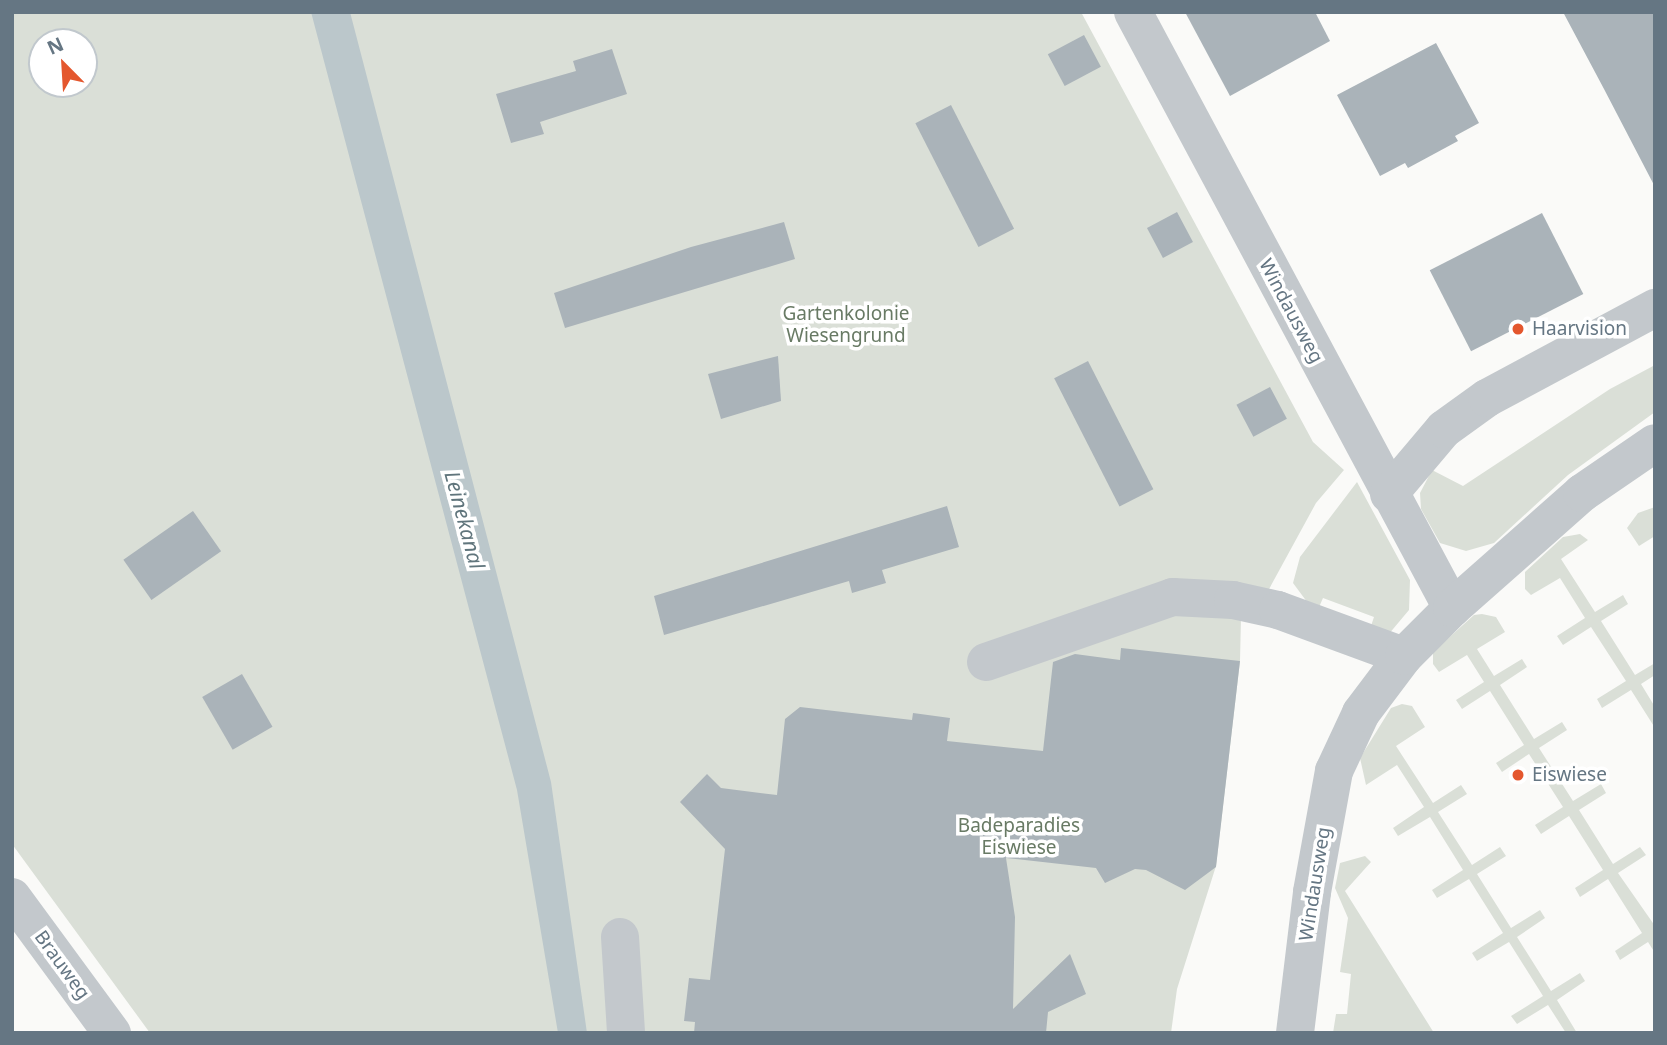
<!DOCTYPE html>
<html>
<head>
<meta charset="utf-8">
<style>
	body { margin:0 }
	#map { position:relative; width:1667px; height:1045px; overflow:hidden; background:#fafaf8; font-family:"Noto Sans",sans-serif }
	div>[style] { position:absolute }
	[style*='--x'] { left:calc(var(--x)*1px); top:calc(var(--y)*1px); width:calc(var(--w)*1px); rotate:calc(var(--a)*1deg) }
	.green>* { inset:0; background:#dadfd7 }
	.water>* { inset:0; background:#bbc7cb }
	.building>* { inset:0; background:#aab3b9; transform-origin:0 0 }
	.minor>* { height:38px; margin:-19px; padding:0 19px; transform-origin:19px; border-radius:19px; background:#c3c8cc }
	.dots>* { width:19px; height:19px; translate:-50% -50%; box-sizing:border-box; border:4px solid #fff; border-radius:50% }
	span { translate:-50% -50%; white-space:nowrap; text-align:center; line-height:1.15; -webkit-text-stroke:7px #fff; paint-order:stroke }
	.street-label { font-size:19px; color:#657683 }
	.park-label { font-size:19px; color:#687a64 }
	.poi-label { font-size:19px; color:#657683 }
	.left { translate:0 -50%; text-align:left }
	.water-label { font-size:21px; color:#60757c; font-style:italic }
	.frame { position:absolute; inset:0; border:14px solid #657683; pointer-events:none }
	.north { position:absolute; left:28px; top:28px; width:70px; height:70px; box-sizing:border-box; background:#fff; border:2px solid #c1c8cd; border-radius:50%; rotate:336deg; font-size:19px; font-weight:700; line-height:28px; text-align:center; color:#657683 }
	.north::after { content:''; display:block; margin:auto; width:24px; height:32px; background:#e4572e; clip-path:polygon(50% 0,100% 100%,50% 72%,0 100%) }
</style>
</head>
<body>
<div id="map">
	<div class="green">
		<div style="clip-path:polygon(evenodd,12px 12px,1081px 12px,1313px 442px,1344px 470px,1316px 503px,1268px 591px,1241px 617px,1240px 661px,1216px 866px,1177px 989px,1171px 1033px,150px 1033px,12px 844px,12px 12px,42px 42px,84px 42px,84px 84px,42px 84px,42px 42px)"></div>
		<div style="clip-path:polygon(1655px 365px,1655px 412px,1568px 475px,1494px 543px,1466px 551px,1440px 543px,1421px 509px,1420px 493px,1432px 470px,1463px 486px,1610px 389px)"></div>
		<div style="clip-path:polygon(1357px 482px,1410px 580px,1409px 610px,1388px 635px,1368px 635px,1374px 617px,1323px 598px,1316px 614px,1293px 583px,1300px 557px)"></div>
		<div style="clip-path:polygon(1655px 507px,1655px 536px,1639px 546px,1627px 528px,1638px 513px)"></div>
		<div style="clip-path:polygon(1580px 534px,1588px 540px,1561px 559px,1595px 612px,1623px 595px,1628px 604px,1601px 621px,1635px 675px,1655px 663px,1655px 675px,1641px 684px,1655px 707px,1655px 728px,1631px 690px,1602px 708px,1597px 699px,1626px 681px,1591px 627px,1563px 645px,1557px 636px,1585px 618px,1560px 578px,1531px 595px,1525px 589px,1525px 572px,1563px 537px)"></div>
		<div style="clip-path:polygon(1482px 614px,1496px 617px,1505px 632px,1477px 649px,1494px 676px,1522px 659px,1527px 667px,1500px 685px,1534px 739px,1562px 722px,1567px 730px,1539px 748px,1573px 801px,1601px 784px,1606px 793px,1579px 810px,1613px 864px,1640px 847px,1646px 855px,1618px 873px,1655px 926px,1655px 953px,1648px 942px,1620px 960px,1615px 951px,1642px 933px,1608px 879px,1580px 897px,1575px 888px,1603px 870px,1569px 816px,1541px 834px,1535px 825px,1563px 807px,1529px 754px,1502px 772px,1496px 763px,1524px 745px,1490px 691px,1462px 709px,1456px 700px,1484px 682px,1467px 655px,1439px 672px,1433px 664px,1433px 652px,1474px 615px)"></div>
		<div style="clip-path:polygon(1402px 704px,1412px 706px,1425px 727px,1396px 746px,1433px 803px,1461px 785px,1467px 794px,1438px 812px,1472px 865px,1500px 847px,1506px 856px,1477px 874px,1511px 928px,1540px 910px,1545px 918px,1517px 937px,1551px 991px,1580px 973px,1585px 981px,1557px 1000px,1577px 1033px,1566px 1033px,1548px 1005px,1517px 1024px,1511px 1016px,1543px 996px,1509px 942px,1477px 961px,1472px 953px,1503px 933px,1469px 879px,1437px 898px,1432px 890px,1463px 870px,1430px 817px,1398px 836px,1393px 828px,1424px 807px,1397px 765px,1366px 785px,1360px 758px,1391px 708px)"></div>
		<div style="clip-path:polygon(1365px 856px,1371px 862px,1345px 891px,1434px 1033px,1333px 1033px,1336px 1014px,1347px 1014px,1351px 974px,1340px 972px,1348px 918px,1335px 888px,1340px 863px)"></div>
	</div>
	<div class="water">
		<div style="clip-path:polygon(311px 12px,350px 12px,551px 782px,587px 1033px,558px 1033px,517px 790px)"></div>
	</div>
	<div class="building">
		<div style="clip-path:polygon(1185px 12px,1315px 12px,1330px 41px,1230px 96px)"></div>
		<div style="clip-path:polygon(1563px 12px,1655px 12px,1655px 187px,1604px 89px)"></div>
		<div style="left:1084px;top:35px;width:36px;height:41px;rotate:62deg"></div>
		<div style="clip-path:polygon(1436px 43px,1479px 123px,1455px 136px,1458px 141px,1408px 168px,1405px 163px,1380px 176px,1337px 95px)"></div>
		<div style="clip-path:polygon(612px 49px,627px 94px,540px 122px,544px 134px,511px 143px,496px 94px,576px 71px,573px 61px)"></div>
		<div style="left:951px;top:105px;width:139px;height:40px;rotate:63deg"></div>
		<div style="left:1177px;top:212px;width:34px;height:34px;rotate:62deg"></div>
		<div style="left:1542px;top:213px;width:91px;height:126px;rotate:63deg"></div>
		<div style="clip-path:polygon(784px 222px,795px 259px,565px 328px,554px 293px,691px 247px)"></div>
		<div style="clip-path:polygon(778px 356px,781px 401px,721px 419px,708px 374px)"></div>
		<div style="left:1088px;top:361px;width:144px;height:38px;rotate:63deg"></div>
		<div style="left:1270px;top:387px;width:36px;height:38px;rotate:62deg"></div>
		<div style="clip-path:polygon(947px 506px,959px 547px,882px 570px,886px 583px,852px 593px,849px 581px,664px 635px,654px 596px)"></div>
		<div style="left:193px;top:511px;width:49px;height:85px;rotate:55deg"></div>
		<div style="clip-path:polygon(1121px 648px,1240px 661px,1216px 867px,1185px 890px,1146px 870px,1135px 869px,1105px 883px,1096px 868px,1006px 858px,1015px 917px,1013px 1009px,1070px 954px,1086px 994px,1048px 1012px,1046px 1033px,694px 1033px,695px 1022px,684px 1021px,689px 978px,710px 980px,725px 849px,680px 802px,707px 774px,721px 788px,777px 795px,785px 719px,800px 707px,912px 720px,913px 713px,950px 718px,947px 741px,1043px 751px,1053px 662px,1075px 654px,1120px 660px)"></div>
		<div style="left:242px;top:674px;width:61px;height:46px;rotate:60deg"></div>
	</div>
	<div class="minor">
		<div style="--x:1133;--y:12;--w:676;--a:61.84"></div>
		<div style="--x:1389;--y:494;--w:85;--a:-49.8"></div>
		<div style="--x:1444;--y:429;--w:53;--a:-35.8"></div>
		<div style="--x:1487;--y:398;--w:191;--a:-28.2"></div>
		<div style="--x:986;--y:662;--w:198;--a:-19.2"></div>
		<div style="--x:1173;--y:597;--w:60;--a:2.9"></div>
		<div style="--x:1233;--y:600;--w:46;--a:12.5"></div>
		<div style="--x:1278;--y:610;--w:134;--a:20.1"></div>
		<div style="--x:12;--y:897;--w:169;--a:53.7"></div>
		<div style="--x:620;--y:937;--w:96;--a:86.4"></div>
		<div style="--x:1295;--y:1033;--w:142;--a:-83.1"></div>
		<div style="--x:1312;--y:892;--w:123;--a:-79.7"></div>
		<div style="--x:1334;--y:771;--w:64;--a:-65"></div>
		<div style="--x:1361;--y:713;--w:71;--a:-53"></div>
		<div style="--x:1404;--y:656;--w:68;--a:-45"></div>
		<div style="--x:1452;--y:608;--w:174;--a:-41.5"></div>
		<div style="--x:1582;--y:493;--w:88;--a:-34.4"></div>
	</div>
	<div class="dots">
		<div style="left:1518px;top:329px;background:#e4572e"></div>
		<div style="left:1518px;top:775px;background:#e4572e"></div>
	</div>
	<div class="street-label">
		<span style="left:1291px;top:311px;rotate:62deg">Windausweg</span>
		<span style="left:1315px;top:884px;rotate:-81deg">Windausweg</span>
		<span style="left:62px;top:965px;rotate:54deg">Brauweg</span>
	</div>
	<div class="park-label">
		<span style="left:846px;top:325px">Gartenkolonie<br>Wiesengrund</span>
		<span style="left:1019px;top:837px">Badeparadies<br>Eiswiese</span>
	</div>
	<div class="poi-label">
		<span class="left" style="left:1532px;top:329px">Haarvision</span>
		<span class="left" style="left:1532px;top:775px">Eiswiese</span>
	</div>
	<div class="water-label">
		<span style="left:465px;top:520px;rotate:75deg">Leinekanal</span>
	</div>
	<div class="frame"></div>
	<div class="north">N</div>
</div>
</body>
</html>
